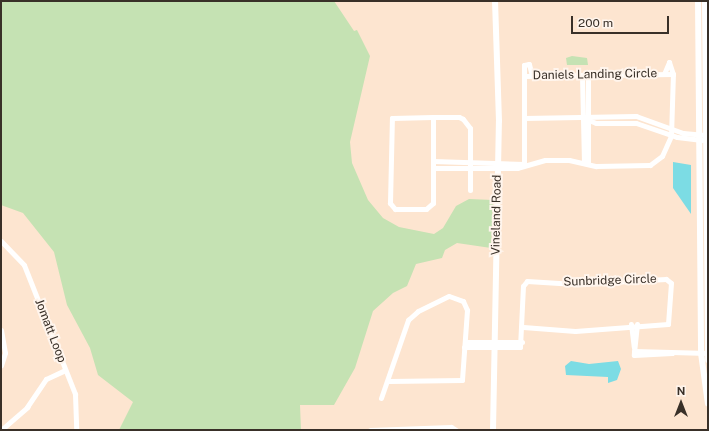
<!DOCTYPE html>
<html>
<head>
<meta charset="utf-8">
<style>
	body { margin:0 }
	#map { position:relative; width:709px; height:431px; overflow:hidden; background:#fde5d0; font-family:"Public Sans",sans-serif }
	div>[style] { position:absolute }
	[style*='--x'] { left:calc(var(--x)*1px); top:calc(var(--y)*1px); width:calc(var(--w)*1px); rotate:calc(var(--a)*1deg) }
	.green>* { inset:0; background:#c5e2b3 }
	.water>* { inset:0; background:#7cdce4 }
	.minor>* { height:5px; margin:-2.5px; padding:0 2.5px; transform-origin:2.5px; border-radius:2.5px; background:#fff }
	.major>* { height:6px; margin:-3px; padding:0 3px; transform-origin:3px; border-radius:3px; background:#fff }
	span { translate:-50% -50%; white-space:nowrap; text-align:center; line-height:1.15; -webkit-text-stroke:4px #fff5ed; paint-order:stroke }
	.street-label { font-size:12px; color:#393028 }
	.frame { position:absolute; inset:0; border:2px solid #393028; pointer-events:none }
	.north { position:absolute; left:661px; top:383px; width:40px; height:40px; -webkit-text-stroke:3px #fff5ed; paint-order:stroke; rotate:0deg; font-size:11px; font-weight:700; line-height:16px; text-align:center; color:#393028 }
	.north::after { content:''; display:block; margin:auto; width:14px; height:18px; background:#393028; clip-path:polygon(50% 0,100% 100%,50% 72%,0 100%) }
	.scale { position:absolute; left:571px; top:16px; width:98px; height:18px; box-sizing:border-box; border:2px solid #393028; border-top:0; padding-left:5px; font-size:12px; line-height:14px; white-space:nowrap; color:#393028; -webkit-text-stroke:3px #fff5ed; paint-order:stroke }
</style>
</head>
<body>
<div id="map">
	<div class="green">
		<div style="clip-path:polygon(1px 1px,334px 1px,354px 31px,357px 30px,370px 56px,350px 142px,352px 163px,368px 200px,383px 218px,399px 227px,434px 234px,443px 228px,456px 206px,469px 199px,493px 200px,491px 248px,457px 243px,445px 250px,442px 258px,416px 264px,407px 286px,393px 293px,373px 311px,355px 368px,334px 405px,300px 405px,301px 430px,119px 430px,133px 402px,98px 375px,90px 348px,67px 305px,54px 252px,23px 213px,1px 205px)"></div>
		<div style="clip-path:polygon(572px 56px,587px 58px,588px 65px,567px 65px,566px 58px)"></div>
	</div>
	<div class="water">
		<div style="clip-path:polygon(673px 162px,691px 165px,691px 214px,673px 188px)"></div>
		<div style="clip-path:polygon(571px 361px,589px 364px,618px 361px,621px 369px,617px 380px,608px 383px,608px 377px,566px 375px,565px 366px)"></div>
	</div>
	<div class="minor">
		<div style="--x:664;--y:74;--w:13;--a:-67"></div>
		<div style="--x:669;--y:62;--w:13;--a:72"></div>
		<div style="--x:582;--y:75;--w:87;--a:88.7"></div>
		<div style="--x:588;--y:75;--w:88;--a:90"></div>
		<div style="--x:524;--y:76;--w:11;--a:-90"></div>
		<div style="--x:524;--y:65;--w:5;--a:-11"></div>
		<div style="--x:529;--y:64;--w:12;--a:76"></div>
		<div style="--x:433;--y:117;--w:86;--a:90"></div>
		<div style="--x:433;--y:203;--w:9;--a:139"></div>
		<div style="--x:426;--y:209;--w:31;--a:180"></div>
		<div style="--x:395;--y:209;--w:8;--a:-130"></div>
		<div style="--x:390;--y:203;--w:85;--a:-88.7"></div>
		<div style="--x:392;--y:118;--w:41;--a:-1.4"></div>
		<div style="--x:433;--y:117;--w:26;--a:0"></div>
		<div style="--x:459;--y:117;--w:4;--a:27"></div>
		<div style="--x:463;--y:119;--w:11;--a:52"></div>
		<div style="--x:470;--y:128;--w:62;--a:90"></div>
		<div style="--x:524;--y:118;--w:112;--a:-1"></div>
		<div style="--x:636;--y:116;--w:50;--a:19.9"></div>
		<div style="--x:683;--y:133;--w:25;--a:5"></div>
		<div style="--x:583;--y:118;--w:14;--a:21"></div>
		<div style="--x:596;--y:123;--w:40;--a:0"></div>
		<div style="--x:636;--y:123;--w:43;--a:18.9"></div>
		<div style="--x:677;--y:137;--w:25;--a:7"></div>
		<div style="--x:433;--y:161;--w:91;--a:1.9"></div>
		<div style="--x:433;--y:168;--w:84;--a:0"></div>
		<div style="--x:517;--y:168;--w:29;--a:-16"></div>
		<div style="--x:545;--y:160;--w:24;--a:0"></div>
		<div style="--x:569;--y:160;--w:28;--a:13"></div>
		<div style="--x:596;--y:166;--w:54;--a:-1.1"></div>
		<div style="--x:650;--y:165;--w:15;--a:-37"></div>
		<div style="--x:662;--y:156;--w:22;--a:-66"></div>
		<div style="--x:671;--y:136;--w:62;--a:-88.2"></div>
		<div style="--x:673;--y:74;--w:149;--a:179.2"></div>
		<div style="--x:524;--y:76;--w:88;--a:90"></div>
		<div style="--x:1;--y:241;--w:33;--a:46"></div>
		<div style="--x:24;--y:265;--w:139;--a:68.4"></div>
		<div style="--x:75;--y:394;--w:36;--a:88"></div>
		<div style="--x:631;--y:324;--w:23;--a:83"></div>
		<div style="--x:637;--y:324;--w:31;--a:96"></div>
		<div style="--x:634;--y:355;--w:38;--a:-3"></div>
		<div style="--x:1;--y:330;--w:23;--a:80"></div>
		<div style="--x:5;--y:353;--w:13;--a:108"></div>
		<div style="--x:466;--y:342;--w:56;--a:0"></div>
		<div style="--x:464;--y:347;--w:56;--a:0"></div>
		<div style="--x:520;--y:347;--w:61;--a:-87.2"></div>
		<div style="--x:523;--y:286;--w:6;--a:-51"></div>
		<div style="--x:527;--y:281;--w:48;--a:3.6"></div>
		<div style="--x:575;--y:284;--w:91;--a:-3.1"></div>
		<div style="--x:666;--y:279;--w:6;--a:39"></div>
		<div style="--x:671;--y:283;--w:41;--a:94.2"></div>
		<div style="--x:668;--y:324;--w:93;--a:175.7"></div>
		<div style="--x:575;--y:331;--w:52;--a:-175.6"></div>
		<div style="--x:634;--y:351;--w:74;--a:1.5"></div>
		<div style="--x:381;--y:398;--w:83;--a:-70.9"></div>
		<div style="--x:408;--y:320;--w:13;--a:-42"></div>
		<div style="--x:418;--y:311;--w:34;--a:-26"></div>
		<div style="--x:449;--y:296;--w:15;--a:20"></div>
		<div style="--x:463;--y:301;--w:10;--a:66"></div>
		<div style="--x:467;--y:310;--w:70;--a:94.1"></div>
		<div style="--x:462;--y:380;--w:73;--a:179.2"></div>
		<div style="--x:1;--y:430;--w:35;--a:-41"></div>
		<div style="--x:27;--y:407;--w:34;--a:-56"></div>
		<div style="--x:46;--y:379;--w:21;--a:-25"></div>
		<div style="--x:370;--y:430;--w:81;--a:-2.1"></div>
		<div style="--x:451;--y:427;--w:6;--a:31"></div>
	</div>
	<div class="major">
		<div style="--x:698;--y:1;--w:352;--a:89.5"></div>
		<div style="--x:701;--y:353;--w:51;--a:82.2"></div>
		<div style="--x:705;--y:1;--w:359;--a:89.5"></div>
		<div style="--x:493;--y:430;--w:309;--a:-88.9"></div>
		<div style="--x:499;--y:121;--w:120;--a:-91.9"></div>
	</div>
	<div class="street-label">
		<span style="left:595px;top:75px;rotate:-1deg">Daniels Landing Circle</span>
		<span style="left:497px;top:215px;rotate:-89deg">Vineland Road</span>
		<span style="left:610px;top:281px;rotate:-2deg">Sunbridge Circle</span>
		<span style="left:50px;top:331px;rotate:69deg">Jomatt Loop</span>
	</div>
	<div class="frame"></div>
	<div class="north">N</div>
	<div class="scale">200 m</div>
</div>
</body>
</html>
